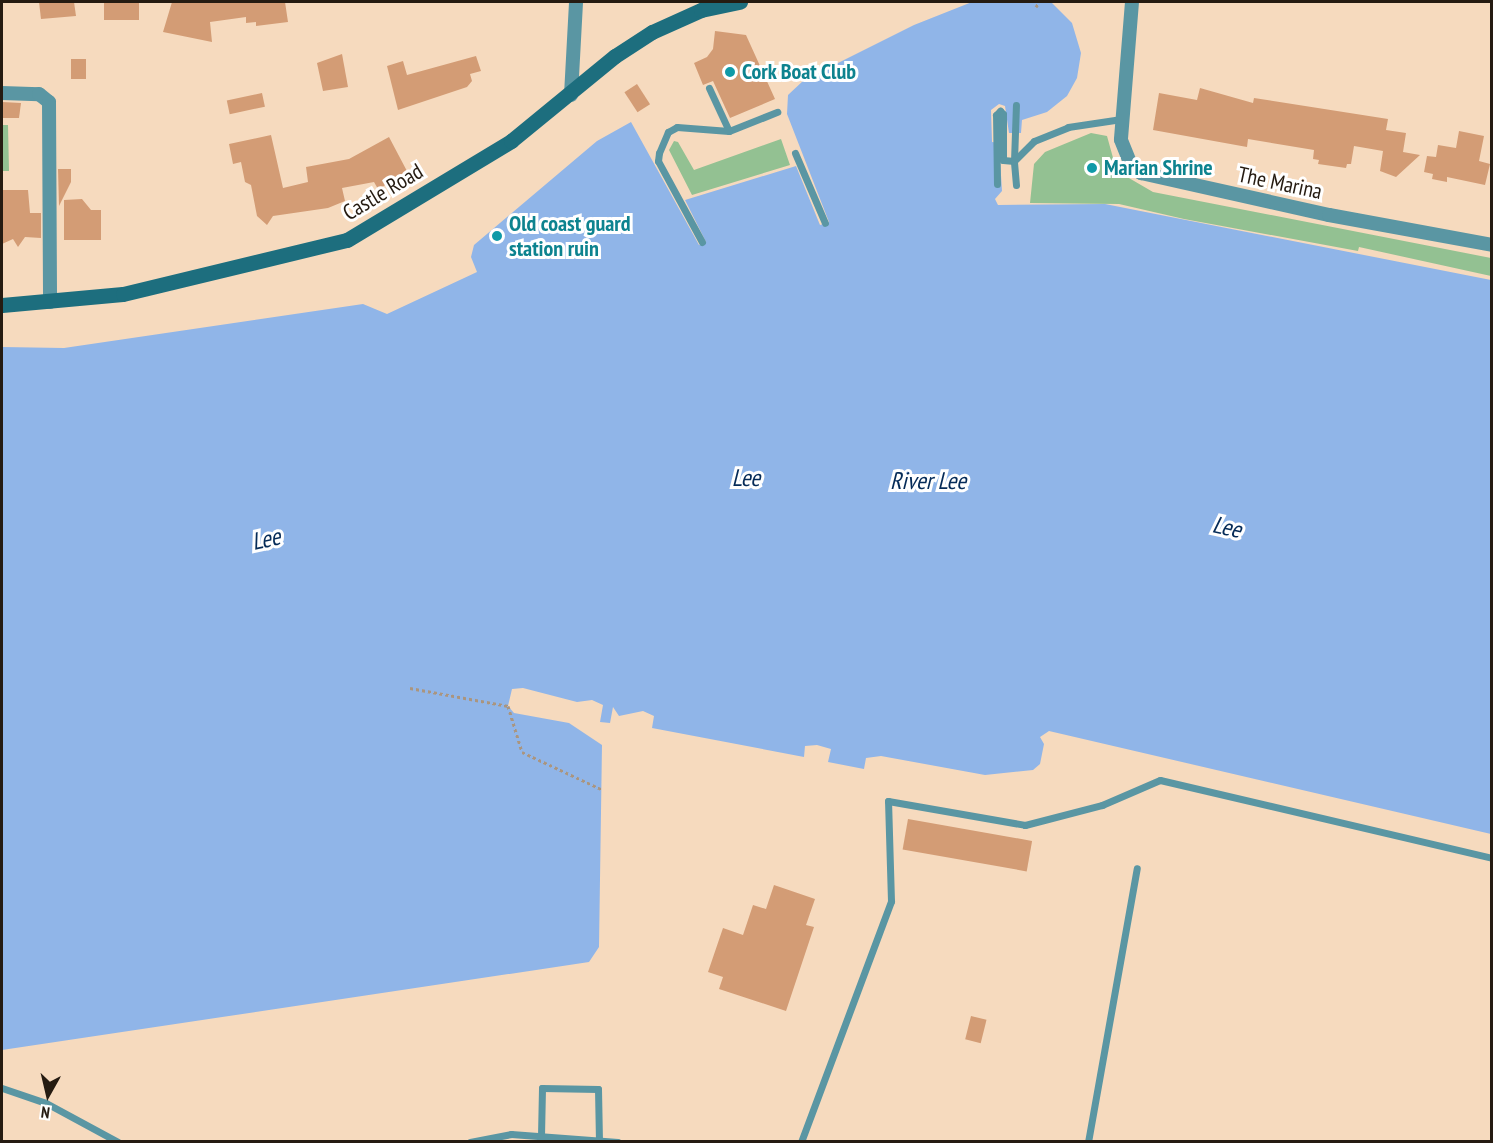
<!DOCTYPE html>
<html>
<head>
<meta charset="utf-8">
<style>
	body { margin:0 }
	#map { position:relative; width:1493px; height:1143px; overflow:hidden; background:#f6dabe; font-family:"PT Sans Narrow",sans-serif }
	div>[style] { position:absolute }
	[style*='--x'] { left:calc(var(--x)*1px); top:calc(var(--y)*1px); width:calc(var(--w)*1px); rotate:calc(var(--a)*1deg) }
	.green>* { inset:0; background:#93c192 }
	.water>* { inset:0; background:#90b5e8 }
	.building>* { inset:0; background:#d39c75; transform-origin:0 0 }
	.path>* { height:3px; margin-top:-1.5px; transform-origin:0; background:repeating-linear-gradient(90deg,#aa957f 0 3px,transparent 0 6px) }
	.lane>* { height:7px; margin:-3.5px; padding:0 3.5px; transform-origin:3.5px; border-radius:3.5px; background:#5a96a3 }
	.street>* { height:14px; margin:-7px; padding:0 7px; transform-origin:7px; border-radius:7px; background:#5a96a3 }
	.secondary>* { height:15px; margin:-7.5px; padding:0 7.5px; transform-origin:7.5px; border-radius:7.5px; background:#1d6e7e }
	.dots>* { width:16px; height:16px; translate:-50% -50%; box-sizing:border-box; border:3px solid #fff; border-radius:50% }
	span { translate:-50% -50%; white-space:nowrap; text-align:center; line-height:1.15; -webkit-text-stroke:6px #fff; paint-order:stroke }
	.culture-label { font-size:22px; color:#0d838f; font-weight:700 }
	.left { translate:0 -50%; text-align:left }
	.street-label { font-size:22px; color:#251b11 }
	.water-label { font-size:24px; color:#052b58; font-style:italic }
	.frame { position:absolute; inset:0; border:3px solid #251b11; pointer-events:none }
	.north { position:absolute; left:18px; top:1065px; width:60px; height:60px; -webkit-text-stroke:4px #fff; paint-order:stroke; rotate:188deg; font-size:16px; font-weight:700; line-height:24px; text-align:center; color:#251b11 }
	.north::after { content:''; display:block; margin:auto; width:21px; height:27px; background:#251b11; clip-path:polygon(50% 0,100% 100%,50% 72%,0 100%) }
</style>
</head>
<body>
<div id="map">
	<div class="green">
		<div style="clip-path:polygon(2px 125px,8px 125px,9px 171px,2px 171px)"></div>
		<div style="clip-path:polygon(1091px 133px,1107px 136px,1115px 165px,1122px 174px,1153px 192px,1491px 258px,1491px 276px,1359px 247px,1358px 251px,1184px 219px,1119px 204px,1030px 203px,1034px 164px,1045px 152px)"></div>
		<div style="clip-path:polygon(781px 139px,790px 165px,692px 195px,669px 150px,674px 141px,678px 142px,694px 170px)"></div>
	</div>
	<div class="water">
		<div style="clip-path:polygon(972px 2px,1051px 2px,1072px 23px,1081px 53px,1077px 78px,1067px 96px,1047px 112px,1022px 120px,1021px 133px,1009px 133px,1005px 106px,999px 104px,991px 110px,992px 142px,999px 143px,1002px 191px,995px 199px,998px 205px,1105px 204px,1491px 280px,1491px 834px,1049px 731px,1040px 737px,1044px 744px,1040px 764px,1033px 770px,985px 775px,881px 756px,866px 758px,864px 769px,828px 762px,831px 749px,817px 745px,805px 746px,804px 757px,652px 728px,654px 716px,643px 711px,619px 716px,613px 707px,610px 723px,600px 722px,603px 705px,592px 700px,577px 702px,523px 688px,512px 689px,508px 706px,514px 713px,569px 723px,602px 745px,599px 947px,589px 962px,2px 1050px,2px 347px,64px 348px,363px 304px,387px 314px,477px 272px,471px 257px,474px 245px,597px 141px,631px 122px,699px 245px,706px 242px,685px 200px,796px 166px,820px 225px,829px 222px,787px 114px,788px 95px,804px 80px,914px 25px)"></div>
	</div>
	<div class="building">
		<div style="clip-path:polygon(39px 2px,74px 2px,76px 16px,41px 19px)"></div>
		<div style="left:104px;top:2px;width:35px;height:18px"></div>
		<div style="clip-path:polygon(172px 2px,285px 2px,288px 22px,256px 26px,256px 22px,246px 23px,246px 17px,210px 22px,212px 42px,163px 32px)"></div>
		<div style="clip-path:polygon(715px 31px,746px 35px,775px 99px,730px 118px,713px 81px,703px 85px,694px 63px,707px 57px,713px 49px)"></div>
		<div style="clip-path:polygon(342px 54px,348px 87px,323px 91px,317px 63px)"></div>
		<div style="clip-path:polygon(476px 56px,481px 71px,470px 74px,472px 81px,467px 87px,398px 110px,387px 66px,403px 61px,407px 75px)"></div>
		<div style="left:71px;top:59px;width:15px;height:20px"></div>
		<div style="left:637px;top:84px;width:24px;height:15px;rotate:57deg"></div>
		<div style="clip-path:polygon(1200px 88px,1253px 103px,1254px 98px,1388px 119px,1386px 130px,1406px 133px,1403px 152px,1420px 155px,1396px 177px,1380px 171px,1383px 151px,1354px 146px,1351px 164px,1347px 164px,1346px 168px,1318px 164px,1319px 160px,1313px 159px,1314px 150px,1248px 139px,1247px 147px,1153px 130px,1159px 93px,1197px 100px)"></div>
		<div style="left:262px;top:93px;width:14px;height:36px;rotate:78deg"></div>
		<div style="clip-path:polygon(2px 102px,21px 103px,19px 118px,2px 118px)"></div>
		<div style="clip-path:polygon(1459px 131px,1484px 136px,1479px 161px,1490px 164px,1485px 185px,1447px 177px,1447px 182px,1432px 179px,1433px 174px,1424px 172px,1427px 156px,1436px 157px,1438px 145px,1456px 148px)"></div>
		<div style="clip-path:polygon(271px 135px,283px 188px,308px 182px,306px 167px,349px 159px,389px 137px,408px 173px,378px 189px,374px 182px,342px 188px,345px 201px,328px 208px,273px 216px,267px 225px,257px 216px,251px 185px,245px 182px,241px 162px,233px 164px,229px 144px)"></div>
		<div style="clip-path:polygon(58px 169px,71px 169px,71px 182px,59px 206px)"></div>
		<div style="clip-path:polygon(2px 190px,28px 190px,30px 213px,41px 213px,41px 238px,25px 237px,18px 247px,13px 239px,2px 244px)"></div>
		<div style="clip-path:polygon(82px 199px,91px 210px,101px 210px,101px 240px,64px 240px,64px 200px)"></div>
		<div style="left:908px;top:819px;width:126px;height:31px;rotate:10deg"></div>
		<div style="clip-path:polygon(774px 885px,815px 899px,806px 925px,814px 927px,786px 1011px,719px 989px,723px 977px,708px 972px,723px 928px,743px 935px,753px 905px,766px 909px)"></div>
		<div style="left:971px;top:1016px;width:16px;height:24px;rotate:14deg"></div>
	</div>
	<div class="path">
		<div style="--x:1036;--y:7;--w:6;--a:-59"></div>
		<div style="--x:410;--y:688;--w:100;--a:10.4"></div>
		<div style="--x:508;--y:706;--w:48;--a:73.1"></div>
		<div style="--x:522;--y:752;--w:89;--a:25.1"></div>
	</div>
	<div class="lane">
		<div style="--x:709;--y:88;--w:47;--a:65.1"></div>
		<div style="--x:729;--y:131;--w:52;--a:-21.6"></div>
		<div style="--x:795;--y:153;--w:76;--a:66.8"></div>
		<div style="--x:997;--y:184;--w:69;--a:-90.8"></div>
		<div style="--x:996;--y:115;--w:6;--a:-45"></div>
		<div style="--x:1000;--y:111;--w:4;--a:45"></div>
		<div style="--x:1003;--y:114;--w:46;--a:90"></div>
		<div style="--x:1003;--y:160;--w:11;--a:5"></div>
		<div style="--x:1014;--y:161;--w:56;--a:-88"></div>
		<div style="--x:1016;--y:185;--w:24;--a:-95"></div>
		<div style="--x:1014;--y:161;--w:28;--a:-45"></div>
		<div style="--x:1034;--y:141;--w:37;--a:-22"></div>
		<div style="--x:1068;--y:127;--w:54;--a:-8.6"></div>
		<div style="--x:702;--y:242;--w:92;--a:-118.5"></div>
		<div style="--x:658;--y:161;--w:8;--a:-83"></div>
		<div style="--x:659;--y:153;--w:23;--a:-67"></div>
		<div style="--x:668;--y:132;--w:10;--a:-29"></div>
		<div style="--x:677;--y:127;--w:52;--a:4.4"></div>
		<div style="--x:2;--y:1088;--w:46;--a:18.8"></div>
		<div style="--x:46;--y:1103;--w:82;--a:28.4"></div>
		<div style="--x:541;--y:1136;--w:48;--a:-88.8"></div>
		<div style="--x:542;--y:1088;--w:56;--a:1"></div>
		<div style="--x:598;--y:1089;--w:51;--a:88.9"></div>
		<div style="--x:470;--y:1142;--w:42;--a:-11"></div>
		<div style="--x:511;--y:1134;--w:107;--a:4.3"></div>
		<div style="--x:801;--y:1142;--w:257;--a:-69.5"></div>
		<div style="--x:891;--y:901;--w:100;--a:-91.7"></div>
		<div style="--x:888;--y:801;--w:139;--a:9.9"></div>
		<div style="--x:1025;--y:825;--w:80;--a:-14.6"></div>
		<div style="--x:1102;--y:805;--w:63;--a:-23.3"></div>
		<div style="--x:1160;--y:780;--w:341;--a:13.2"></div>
		<div style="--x:1088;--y:1142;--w:278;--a:-79.9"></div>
	</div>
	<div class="street">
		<div style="--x:1132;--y:2;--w:138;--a:94.6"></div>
		<div style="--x:1121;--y:140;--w:27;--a:68"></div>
		<div style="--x:1131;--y:165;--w:13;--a:39"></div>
		<div style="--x:1141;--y:173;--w:193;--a:12.6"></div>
		<div style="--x:1329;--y:215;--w:166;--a:10.4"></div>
		<div style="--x:2;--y:93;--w:37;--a:2"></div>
		<div style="--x:39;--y:94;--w:13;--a:39"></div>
		<div style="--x:49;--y:102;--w:200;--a:89.7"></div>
		<div style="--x:571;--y:95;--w:93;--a:-86.9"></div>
	</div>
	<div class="secondary">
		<div style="--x:2;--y:305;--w:121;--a:-5.2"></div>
		<div style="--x:123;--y:294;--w:230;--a:-13.6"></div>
		<div style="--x:347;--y:240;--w:192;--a:-31.1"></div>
		<div style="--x:511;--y:141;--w:134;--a:-39.3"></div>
		<div style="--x:615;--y:56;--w:44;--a:-33"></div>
		<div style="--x:652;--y:32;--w:54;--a:-24.2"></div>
		<div style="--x:701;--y:10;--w:40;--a:-12"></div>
	</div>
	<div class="dots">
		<div style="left:730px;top:72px;background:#0f9aa8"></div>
		<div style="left:1092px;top:168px;background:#0f9aa8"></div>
		<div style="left:497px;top:236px;background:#0f9aa8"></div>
	</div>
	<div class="culture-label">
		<span class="left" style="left:742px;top:72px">Cork Boat Club</span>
		<span class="left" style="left:1104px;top:168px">Marian Shrine</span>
		<span class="left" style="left:509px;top:236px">Old coast guard<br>station ruin</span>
	</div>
	<div class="street-label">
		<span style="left:1280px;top:183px;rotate:12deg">The Marina</span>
		<span style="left:383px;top:192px;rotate:-31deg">Castle Road</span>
	</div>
	<div class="water-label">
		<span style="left:746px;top:478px">Lee</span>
		<span style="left:928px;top:481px">River Lee</span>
		<span style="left:1227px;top:527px;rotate:12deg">Lee</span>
		<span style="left:266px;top:539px;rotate:-12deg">Lee</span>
	</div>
	<div class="frame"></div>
	<div class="north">N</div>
</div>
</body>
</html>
